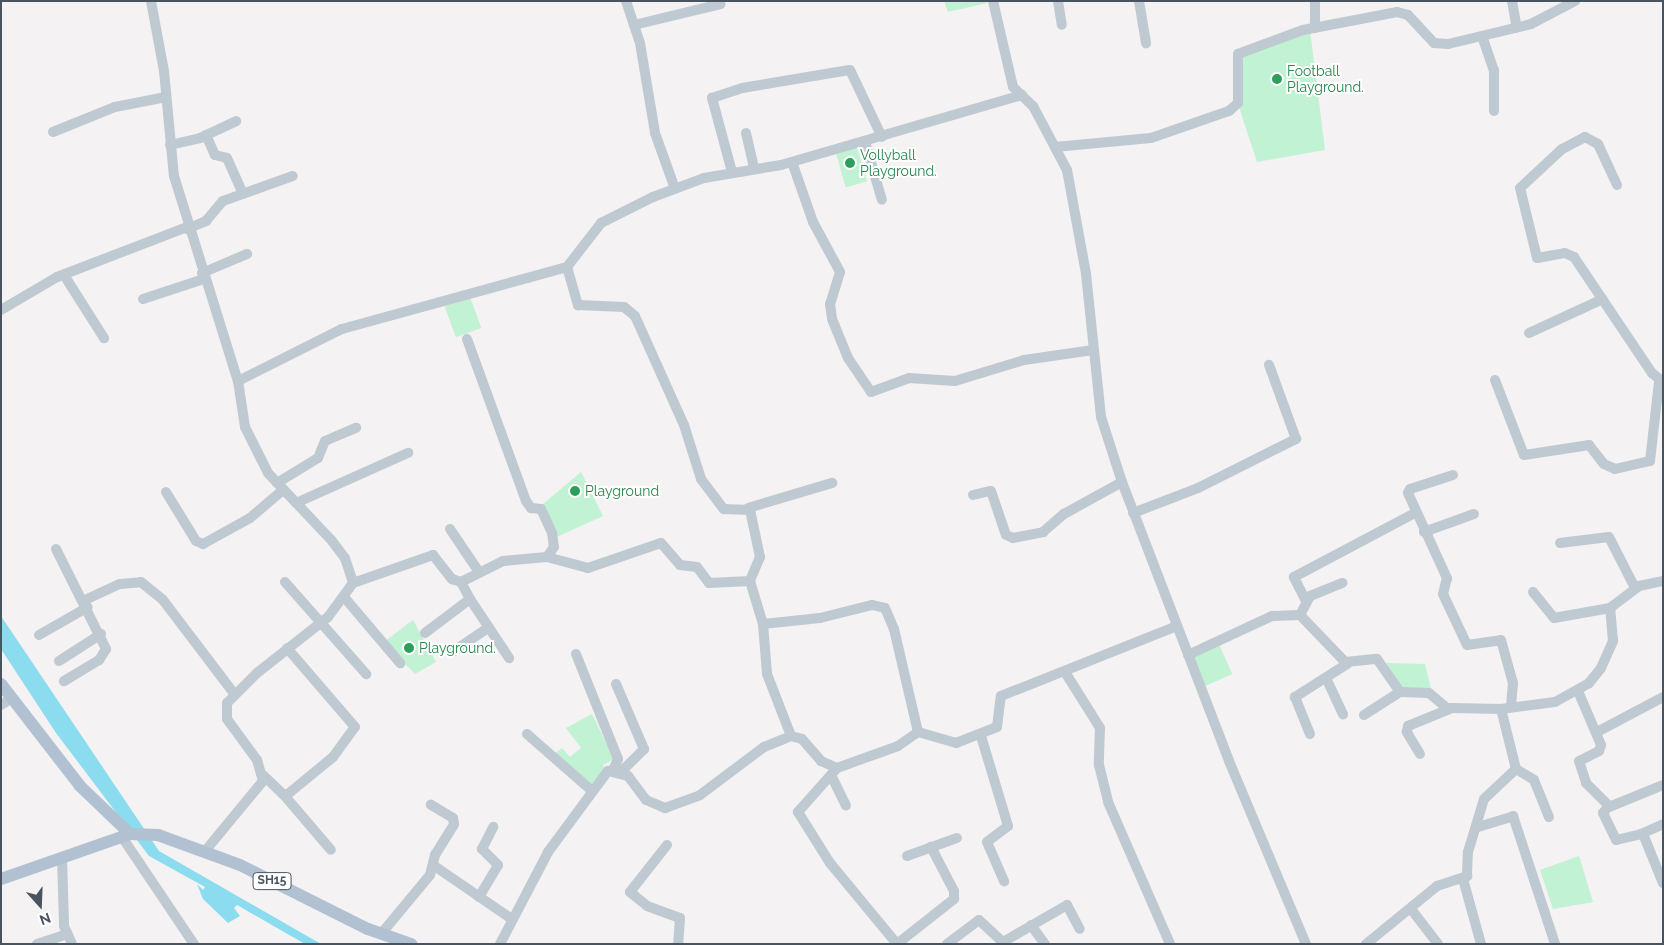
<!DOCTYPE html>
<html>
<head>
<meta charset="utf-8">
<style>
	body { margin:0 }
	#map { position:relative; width:1664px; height:945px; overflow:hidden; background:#f4f2f2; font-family:Raleway,sans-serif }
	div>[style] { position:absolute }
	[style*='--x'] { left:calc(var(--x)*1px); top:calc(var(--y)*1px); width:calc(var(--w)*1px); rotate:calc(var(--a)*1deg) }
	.green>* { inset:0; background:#c0f2d3; transform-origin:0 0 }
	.water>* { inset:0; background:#8cdcf0 }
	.minor>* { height:10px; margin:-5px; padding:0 5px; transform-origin:5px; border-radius:5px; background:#bfc9d1 }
	.major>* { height:12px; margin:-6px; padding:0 6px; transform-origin:6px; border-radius:6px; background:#b1c1d1 }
	.dots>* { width:14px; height:14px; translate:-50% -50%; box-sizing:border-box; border:2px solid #fff; border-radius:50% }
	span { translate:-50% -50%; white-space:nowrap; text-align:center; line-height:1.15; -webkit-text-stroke:4px #fff; paint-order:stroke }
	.shield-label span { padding:1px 4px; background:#fff; border:1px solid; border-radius:4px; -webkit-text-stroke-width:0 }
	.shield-label { font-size:12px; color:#485560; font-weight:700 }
	.leisure-label { font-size:14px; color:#27864d }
	.left { translate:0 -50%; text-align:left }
	.frame { position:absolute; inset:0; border:2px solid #485560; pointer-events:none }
	.north { position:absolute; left:15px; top:880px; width:50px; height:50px; -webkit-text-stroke:4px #fff; paint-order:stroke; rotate:160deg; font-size:14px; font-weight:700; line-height:20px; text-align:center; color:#485560 }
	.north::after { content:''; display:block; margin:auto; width:18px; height:22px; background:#485560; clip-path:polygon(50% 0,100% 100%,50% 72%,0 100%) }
</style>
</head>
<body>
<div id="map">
	<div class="green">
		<div style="clip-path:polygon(944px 1px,986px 1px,987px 3px,948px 12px)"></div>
		<div style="clip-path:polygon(1310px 30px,1325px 150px,1257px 162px,1238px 104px,1238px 54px)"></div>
		<div style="left:855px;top:140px;width:43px;height:22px;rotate:74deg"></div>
		<div style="left:470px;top:297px;width:33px;height:27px;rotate:70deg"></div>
		<div style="clip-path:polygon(581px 472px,603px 516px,550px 540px,536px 510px)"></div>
		<div style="clip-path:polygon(413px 620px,436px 662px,415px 674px,384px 642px)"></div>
		<div style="left:1218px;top:642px;width:35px;height:33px;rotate:66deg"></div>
		<div style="clip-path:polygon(1386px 663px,1425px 664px,1433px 697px,1396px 697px)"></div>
		<div style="clip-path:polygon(592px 714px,614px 759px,603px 765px,606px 771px,589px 789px,550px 757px,562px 748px,570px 757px,581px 748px,566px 728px)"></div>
		<div style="clip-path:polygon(1579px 856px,1593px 902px,1553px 909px,1540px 870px)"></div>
	</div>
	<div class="water">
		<div style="clip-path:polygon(1px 616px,159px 851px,321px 944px,305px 944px,237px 905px,234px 908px,240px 916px,228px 923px,203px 899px,197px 884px,203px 890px,205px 887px,149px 856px,56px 733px,1px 649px)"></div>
	</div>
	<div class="minor">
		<div style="--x:151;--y:1;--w:71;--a:79.5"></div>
		<div style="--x:164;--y:71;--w:105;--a:84.6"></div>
		<div style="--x:174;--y:176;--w:215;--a:72.7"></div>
		<div style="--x:238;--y:381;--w:47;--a:81.3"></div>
		<div style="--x:245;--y:427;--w:51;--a:63.4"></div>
		<div style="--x:268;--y:473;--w:93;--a:46.7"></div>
		<div style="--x:332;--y:541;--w:21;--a:53"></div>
		<div style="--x:345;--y:558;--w:26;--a:72"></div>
		<div style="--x:353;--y:583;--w:42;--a:126.3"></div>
		<div style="--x:328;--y:617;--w:90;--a:141.7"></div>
		<div style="--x:257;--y:673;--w:42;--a:135"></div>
		<div style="--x:227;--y:703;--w:16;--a:90"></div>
		<div style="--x:227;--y:719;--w:51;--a:53.8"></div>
		<div style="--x:257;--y:760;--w:22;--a:74"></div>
		<div style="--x:263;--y:781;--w:91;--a:129.6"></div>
		<div style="--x:626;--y:1;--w:44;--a:71.6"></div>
		<div style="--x:640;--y:43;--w:91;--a:80.5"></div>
		<div style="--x:655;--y:133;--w:59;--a:70.3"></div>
		<div style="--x:993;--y:1;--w:88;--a:76.9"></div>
		<div style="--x:1013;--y:87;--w:28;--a:44"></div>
		<div style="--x:1033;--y:106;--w:72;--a:62"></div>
		<div style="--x:1067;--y:170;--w:106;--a:79.6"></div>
		<div style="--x:1086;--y:274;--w:144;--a:84"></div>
		<div style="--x:1101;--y:417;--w:68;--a:72.1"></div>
		<div style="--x:1122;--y:482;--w:299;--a:69"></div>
		<div style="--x:1229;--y:761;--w:199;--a:67.2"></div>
		<div style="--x:1058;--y:1;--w:24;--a:81"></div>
		<div style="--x:1139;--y:1;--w:43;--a:80.5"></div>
		<div style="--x:1315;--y:1;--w:27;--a:90"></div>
		<div style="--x:1512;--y:1;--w:27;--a:80"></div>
		<div style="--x:634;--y:25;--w:89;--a:-13.6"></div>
		<div style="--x:1482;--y:36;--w:36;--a:71"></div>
		<div style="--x:1494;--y:70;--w:41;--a:90"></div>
		<div style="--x:53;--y:132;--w:67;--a:-22"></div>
		<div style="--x:115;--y:107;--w:52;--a:-11.1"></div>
		<div style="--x:746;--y:133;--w:37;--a:77"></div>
		<div style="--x:206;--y:135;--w:22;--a:66"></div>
		<div style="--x:215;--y:155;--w:12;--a:14"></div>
		<div style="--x:227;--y:158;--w:39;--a:66"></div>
		<div style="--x:865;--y:142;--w:60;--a:73.7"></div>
		<div style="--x:170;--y:145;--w:31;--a:-13"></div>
		<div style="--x:200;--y:138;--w:40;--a:-25"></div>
		<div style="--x:1055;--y:147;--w:96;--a:-5.4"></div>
		<div style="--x:1151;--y:138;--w:83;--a:-19.1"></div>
		<div style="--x:1229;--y:111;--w:12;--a:-42"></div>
		<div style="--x:1238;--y:103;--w:49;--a:-90"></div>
		<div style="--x:1238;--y:54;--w:69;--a:-20.3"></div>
		<div style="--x:1303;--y:30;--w:96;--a:-10.8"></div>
		<div style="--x:1397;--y:12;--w:11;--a:15"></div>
		<div style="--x:1408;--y:15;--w:38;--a:47"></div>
		<div style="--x:1434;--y:43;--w:14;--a:4"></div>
		<div style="--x:1448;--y:44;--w:85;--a:-13.5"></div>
		<div style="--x:1531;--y:24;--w:50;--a:-27.6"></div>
		<div style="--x:792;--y:162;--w:64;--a:70.7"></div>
		<div style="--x:813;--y:222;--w:57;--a:61.6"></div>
		<div style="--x:840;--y:272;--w:34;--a:107"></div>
		<div style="--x:830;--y:304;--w:15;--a:82"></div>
		<div style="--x:832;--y:319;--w:42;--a:67.7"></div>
		<div style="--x:848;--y:358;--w:41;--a:55.9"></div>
		<div style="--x:871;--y:392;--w:40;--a:-20.2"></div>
		<div style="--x:909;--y:378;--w:46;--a:3.7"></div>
		<div style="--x:955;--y:381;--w:72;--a:-16.9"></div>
		<div style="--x:1024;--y:360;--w:70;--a:-8.2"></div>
		<div style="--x:732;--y:172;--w:77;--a:-105.1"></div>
		<div style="--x:712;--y:98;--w:32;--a:-18"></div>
		<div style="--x:742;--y:88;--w:109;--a:-9.5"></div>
		<div style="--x:850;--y:70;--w:74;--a:64.5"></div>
		<div style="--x:1617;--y:185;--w:45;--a:-114.9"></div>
		<div style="--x:1598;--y:144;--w:15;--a:-152"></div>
		<div style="--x:1585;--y:137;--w:26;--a:152"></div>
		<div style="--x:1562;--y:149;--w:57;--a:137.1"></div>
		<div style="--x:1520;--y:188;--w:72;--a:76.3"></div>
		<div style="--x:1537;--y:258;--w:28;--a:-10"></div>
		<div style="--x:1565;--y:253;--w:10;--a:24"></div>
		<div style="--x:1574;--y:257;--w:140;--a:56.1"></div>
		<div style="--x:1652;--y:373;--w:14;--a:39"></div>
		<div style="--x:187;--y:229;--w:21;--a:-23"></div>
		<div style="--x:206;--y:221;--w:26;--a:-50"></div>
		<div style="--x:223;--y:201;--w:74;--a:-19.7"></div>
		<div style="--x:567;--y:267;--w:40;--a:74"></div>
		<div style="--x:578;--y:305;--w:46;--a:2.5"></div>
		<div style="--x:624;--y:307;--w:14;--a:39"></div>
		<div style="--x:635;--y:316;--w:120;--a:65.8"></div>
		<div style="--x:684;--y:425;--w:57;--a:72.5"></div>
		<div style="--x:701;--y:479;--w:38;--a:53"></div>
		<div style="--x:724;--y:509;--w:26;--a:2"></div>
		<div style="--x:750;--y:510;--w:48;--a:78"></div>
		<div style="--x:760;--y:557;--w:26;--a:113"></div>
		<div style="--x:750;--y:581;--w:45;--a:73.2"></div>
		<div style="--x:763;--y:624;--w:57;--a:-6"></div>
		<div style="--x:820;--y:618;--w:54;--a:-14"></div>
		<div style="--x:872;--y:605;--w:13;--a:13"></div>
		<div style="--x:885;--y:608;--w:23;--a:67"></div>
		<div style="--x:894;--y:629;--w:106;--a:76.9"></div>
		<div style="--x:202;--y:273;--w:49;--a:-22.9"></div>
		<div style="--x:64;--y:275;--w:75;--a:57.6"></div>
		<div style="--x:143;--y:299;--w:64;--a:-18.2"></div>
		<div style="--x:1;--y:310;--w:65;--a:-30.5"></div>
		<div style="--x:57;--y:277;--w:139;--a:-21"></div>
		<div style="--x:1529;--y:333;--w:81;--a:-24.7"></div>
		<div style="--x:467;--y:339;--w:172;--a:70"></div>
		<div style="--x:526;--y:501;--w:9;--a:54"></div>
		<div style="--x:531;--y:508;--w:10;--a:6"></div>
		<div style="--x:541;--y:509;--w:26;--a:65"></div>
		<div style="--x:552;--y:533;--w:14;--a:82"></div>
		<div style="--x:554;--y:547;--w:12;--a:125"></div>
		<div style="--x:1495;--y:380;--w:80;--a:68.9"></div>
		<div style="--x:1524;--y:455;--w:66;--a:-8.7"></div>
		<div style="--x:1589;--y:445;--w:24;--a:52"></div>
		<div style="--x:1604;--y:464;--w:12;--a:24"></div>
		<div style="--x:1615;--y:469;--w:36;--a:-13"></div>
		<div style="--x:1650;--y:461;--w:80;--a:-83.5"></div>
		<div style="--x:238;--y:381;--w:116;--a:-26.6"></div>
		<div style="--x:342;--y:329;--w:233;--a:-15.4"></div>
		<div style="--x:567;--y:267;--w:56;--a:-52.3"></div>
		<div style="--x:601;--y:223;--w:58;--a:-26.6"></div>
		<div style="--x:653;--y:197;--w:54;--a:-20.4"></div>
		<div style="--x:704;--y:178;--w:78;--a:-9.6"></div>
		<div style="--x:781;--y:165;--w:251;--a:-16.2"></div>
		<div style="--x:1453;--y:475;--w:45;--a:162"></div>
		<div style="--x:1410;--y:489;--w:4;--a:117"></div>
		<div style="--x:1408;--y:493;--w:94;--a:65.4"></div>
		<div style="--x:1447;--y:578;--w:16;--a:104"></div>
		<div style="--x:1443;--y:594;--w:56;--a:64.8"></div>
		<div style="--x:1467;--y:645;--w:34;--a:-8"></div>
		<div style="--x:1501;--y:640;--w:45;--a:74.4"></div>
		<div style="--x:1513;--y:683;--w:21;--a:95"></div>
		<div style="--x:277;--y:483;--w:48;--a:-31.4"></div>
		<div style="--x:318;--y:458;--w:18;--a:-68"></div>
		<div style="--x:325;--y:441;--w:34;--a:-23"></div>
		<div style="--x:166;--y:492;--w:57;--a:58.5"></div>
		<div style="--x:196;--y:541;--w:8;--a:23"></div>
		<div style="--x:203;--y:544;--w:54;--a:-29"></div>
		<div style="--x:250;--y:518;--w:43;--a:-40.3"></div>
		<div style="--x:973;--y:495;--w:18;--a:-13"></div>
		<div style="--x:991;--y:491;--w:46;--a:71.2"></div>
		<div style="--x:1006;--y:535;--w:8;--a:23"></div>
		<div style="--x:1013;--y:538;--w:31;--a:-11"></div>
		<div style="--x:1043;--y:532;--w:28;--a:-41"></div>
		<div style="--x:1064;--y:514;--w:66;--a:-28.9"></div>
		<div style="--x:296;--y:503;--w:123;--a:-24.1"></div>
		<div style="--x:748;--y:508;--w:88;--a:-16.6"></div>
		<div style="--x:1133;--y:513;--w:70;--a:-21"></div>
		<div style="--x:1198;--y:488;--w:110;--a:-26.6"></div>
		<div style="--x:1296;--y:439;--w:79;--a:-110"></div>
		<div style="--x:450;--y:529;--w:52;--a:56"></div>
		<div style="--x:1424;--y:532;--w:53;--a:-19.8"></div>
		<div style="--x:1560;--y:543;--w:49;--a:-7"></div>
		<div style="--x:1609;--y:537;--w:57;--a:63"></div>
		<div style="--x:56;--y:549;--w:112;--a:63.4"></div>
		<div style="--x:106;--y:649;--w:13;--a:122"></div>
		<div style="--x:99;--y:660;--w:41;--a:149"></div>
		<div style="--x:285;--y:582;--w:123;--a:48.6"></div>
		<div style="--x:353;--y:583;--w:85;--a:-19.3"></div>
		<div style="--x:433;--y:555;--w:31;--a:52"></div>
		<div style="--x:452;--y:579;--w:9;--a:18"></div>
		<div style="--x:461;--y:582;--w:47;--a:-26.6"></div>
		<div style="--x:503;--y:561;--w:44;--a:-5.2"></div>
		<div style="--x:547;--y:557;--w:42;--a:15"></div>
		<div style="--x:588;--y:568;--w:77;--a:-18.9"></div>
		<div style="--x:661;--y:543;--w:29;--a:49"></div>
		<div style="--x:680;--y:565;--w:17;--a:7"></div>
		<div style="--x:697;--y:567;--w:20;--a:53"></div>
		<div style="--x:709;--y:583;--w:41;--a:-2.8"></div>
		<div style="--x:1533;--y:592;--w:33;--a:51"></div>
		<div style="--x:1554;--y:618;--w:57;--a:-10.1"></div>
		<div style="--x:344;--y:597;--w:87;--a:49.7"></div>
		<div style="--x:470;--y:599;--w:71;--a:56.5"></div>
		<div style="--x:85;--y:600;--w:38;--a:-25"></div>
		<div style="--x:120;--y:584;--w:21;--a:-5"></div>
		<div style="--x:141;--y:582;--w:28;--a:39"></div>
		<div style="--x:163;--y:600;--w:119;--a:52.8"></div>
		<div style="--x:1306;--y:601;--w:27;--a:-117"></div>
		<div style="--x:1294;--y:577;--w:137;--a:-27.9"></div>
		<div style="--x:1300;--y:615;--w:68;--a:46.2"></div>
		<div style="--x:1347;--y:664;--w:62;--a:147.6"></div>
		<div style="--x:1295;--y:697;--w:40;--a:68"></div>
		<div style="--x:763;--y:624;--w:50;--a:85.4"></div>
		<div style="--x:767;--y:674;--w:66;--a:68.8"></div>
		<div style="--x:425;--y:633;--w:56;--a:-37.1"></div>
		<div style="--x:470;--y:599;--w:19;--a:-118"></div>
		<div style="--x:39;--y:635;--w:56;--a:-29.7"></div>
		<div style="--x:454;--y:651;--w:42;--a:-34.4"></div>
		<div style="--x:576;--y:654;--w:113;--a:68.2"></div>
		<div style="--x:618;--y:759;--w:12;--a:114"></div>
		<div style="--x:1188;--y:655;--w:93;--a:-24.9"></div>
		<div style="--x:1272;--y:616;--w:28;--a:-2"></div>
		<div style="--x:1300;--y:615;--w:21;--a:-62"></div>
		<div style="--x:1310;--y:596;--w:35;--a:-22"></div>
		<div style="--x:59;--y:661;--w:50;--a:-32.7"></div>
		<div style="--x:1346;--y:662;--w:31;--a:-6"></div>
		<div style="--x:1377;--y:659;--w:40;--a:55.1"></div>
		<div style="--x:1400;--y:692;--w:29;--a:2"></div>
		<div style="--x:1429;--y:693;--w:25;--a:40"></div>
		<div style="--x:1065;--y:672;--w:66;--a:58"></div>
		<div style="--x:1100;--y:728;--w:37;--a:92"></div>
		<div style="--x:1099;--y:765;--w:38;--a:76"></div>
		<div style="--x:1108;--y:802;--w:155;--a:66.4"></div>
		<div style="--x:1327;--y:680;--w:38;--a:65"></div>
		<div style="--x:616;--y:684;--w:71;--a:66.7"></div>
		<div style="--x:644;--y:749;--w:33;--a:135"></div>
		<div style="--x:1578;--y:691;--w:59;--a:66.9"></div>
		<div style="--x:1601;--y:745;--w:6;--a:108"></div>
		<div style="--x:1599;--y:751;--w:22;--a:153"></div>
		<div style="--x:1579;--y:761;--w:23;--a:72"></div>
		<div style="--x:1586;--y:783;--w:33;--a:45"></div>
		<div style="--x:1609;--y:806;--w:9;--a:131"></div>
		<div style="--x:1603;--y:813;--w:30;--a:64"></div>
		<div style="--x:1616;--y:840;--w:28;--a:-13"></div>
		<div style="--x:1643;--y:834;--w:53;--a:67.8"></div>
		<div style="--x:1;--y:705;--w:13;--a:-32"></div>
		<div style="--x:1364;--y:715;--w:43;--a:-32.6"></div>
		<div style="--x:1597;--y:732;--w:75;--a:-27.9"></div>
		<div style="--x:527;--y:734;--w:85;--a:41.2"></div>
		<div style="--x:981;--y:736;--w:94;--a:73.3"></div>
		<div style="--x:1008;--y:826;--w:26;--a:143"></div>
		<div style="--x:987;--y:842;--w:43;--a:66.4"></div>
		<div style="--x:1420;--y:754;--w:26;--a:-121"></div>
		<div style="--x:1407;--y:732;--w:6;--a:-81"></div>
		<div style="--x:1408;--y:726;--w:48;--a:-22.2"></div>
		<div style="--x:1452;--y:708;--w:49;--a:1.2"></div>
		<div style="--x:837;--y:768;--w:59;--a:131.6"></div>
		<div style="--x:798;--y:812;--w:60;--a:57.9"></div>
		<div style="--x:830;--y:863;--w:105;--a:50.4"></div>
		<div style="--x:1516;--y:769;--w:21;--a:31"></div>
		<div style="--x:1534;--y:780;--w:40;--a:68"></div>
		<div style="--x:263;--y:775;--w:28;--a:44"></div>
		<div style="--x:283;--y:794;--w:5;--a:0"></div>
		<div style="--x:288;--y:794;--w:58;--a:-39.4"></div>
		<div style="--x:333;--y:757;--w:37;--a:-54"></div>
		<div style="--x:355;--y:727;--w:104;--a:-130.7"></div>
		<div style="--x:831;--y:775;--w:34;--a:64"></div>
		<div style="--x:284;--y:795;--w:72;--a:49.5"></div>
		<div style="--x:1609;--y:807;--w:58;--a:-22.2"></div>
		<div style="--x:1478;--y:827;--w:37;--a:-17"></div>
		<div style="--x:1513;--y:816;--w:135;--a:71.8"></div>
		<div style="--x:1641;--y:834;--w:24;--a:-24"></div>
		<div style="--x:122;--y:837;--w:129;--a:56.1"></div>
		<div style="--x:667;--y:845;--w:60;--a:128.2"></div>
		<div style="--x:630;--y:892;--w:22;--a:39"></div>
		<div style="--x:647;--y:906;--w:35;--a:20"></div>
		<div style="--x:680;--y:918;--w:26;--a:94"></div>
		<div style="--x:907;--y:856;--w:53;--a:-19.8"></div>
		<div style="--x:62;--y:857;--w:69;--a:88.3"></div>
		<div style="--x:64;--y:926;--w:20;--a:66"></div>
		<div style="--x:433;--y:865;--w:93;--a:34.5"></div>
		<div style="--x:1463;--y:879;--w:67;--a:74.5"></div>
		<div style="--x:479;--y:897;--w:37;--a:-59"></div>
		<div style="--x:498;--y:865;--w:23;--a:-135"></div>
		<div style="--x:482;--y:849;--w:25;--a:-63"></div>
		<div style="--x:1411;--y:909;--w:44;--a:52.4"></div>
		<div style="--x:1031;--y:925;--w:24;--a:54"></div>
		<div style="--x:381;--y:934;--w:77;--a:-50.3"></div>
		<div style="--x:430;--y:875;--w:21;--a:-76"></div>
		<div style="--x:435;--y:855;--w:36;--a:-58"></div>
		<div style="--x:454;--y:824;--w:6;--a:-99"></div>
		<div style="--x:453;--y:818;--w:26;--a:-149"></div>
		<div style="--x:37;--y:944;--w:32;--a:-18"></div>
		<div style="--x:500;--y:944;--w:104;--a:-62.4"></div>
		<div style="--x:548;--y:852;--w:101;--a:-53.5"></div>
		<div style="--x:608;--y:771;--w:21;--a:14"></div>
		<div style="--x:628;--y:776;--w:30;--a:53"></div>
		<div style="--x:646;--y:800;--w:21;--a:23"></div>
		<div style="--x:665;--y:808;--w:37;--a:-20"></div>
		<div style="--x:700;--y:795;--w:80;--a:-36.9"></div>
		<div style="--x:764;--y:747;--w:29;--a:-22"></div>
		<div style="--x:791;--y:736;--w:11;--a:15"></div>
		<div style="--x:802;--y:739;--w:29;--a:49"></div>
		<div style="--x:821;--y:761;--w:17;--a:24"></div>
		<div style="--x:837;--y:768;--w:65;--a:-19.8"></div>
		<div style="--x:898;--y:746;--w:24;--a:-35"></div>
		<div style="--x:918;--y:732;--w:40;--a:16"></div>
		<div style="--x:956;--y:743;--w:44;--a:-21.3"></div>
		<div style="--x:997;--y:727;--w:31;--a:-83"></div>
		<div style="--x:1001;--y:696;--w:189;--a:-21.7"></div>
		<div style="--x:897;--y:944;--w:73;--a:-38.3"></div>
		<div style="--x:954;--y:899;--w:8;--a:-90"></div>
		<div style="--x:954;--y:891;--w:50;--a:-117.6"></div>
		<div style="--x:947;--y:944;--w:40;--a:-37"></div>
		<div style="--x:979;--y:920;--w:33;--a:43"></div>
		<div style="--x:1003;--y:942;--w:74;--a:-30"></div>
		<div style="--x:1067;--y:905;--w:27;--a:62"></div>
		<div style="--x:1366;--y:944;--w:92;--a:-39.2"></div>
		<div style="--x:1437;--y:886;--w:32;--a:-18"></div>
		<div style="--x:1467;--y:876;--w:24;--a:-88"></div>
		<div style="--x:1468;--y:852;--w:55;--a:-73.2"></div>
		<div style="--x:1484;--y:799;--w:44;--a:-43.2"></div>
		<div style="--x:1516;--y:769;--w:62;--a:-104"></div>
		<div style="--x:1501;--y:709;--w:54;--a:-7.4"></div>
		<div style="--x:1555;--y:702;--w:39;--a:-29"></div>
		<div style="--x:1589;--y:683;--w:19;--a:-51"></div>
		<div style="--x:1601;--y:668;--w:30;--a:-66"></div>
		<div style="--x:1613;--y:641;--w:33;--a:-95"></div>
		<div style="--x:1610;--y:608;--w:36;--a:-37"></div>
		<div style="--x:1639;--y:586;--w:25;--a:-12"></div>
	</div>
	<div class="major">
		<div style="--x:1;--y:684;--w:129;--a:52.2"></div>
		<div style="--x:80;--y:786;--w:69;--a:43.8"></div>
		<div style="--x:1;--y:879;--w:137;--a:-19.2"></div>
		<div style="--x:130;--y:834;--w:28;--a:2"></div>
		<div style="--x:158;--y:835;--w:87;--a:20.1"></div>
		<div style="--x:240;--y:865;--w:143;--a:26.6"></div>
		<div style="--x:368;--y:929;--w:46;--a:19.2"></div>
	</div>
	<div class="dots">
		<div style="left:1277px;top:79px;background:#2e9e5b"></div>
		<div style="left:850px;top:163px;background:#2e9e5b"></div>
		<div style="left:575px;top:491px;background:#2e9e5b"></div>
		<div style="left:409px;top:648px;background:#2e9e5b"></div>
	</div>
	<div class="shield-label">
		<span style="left:272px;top:881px">SH15</span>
	</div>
	<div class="leisure-label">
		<span class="left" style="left:1287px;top:79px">Football<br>Playground.</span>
		<span class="left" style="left:860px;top:163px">Vollyball<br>Playground.</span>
		<span class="left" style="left:585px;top:491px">Playground</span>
		<span class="left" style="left:419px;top:648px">Playground.</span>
	</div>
	<div class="frame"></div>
	<div class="north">N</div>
</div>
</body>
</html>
